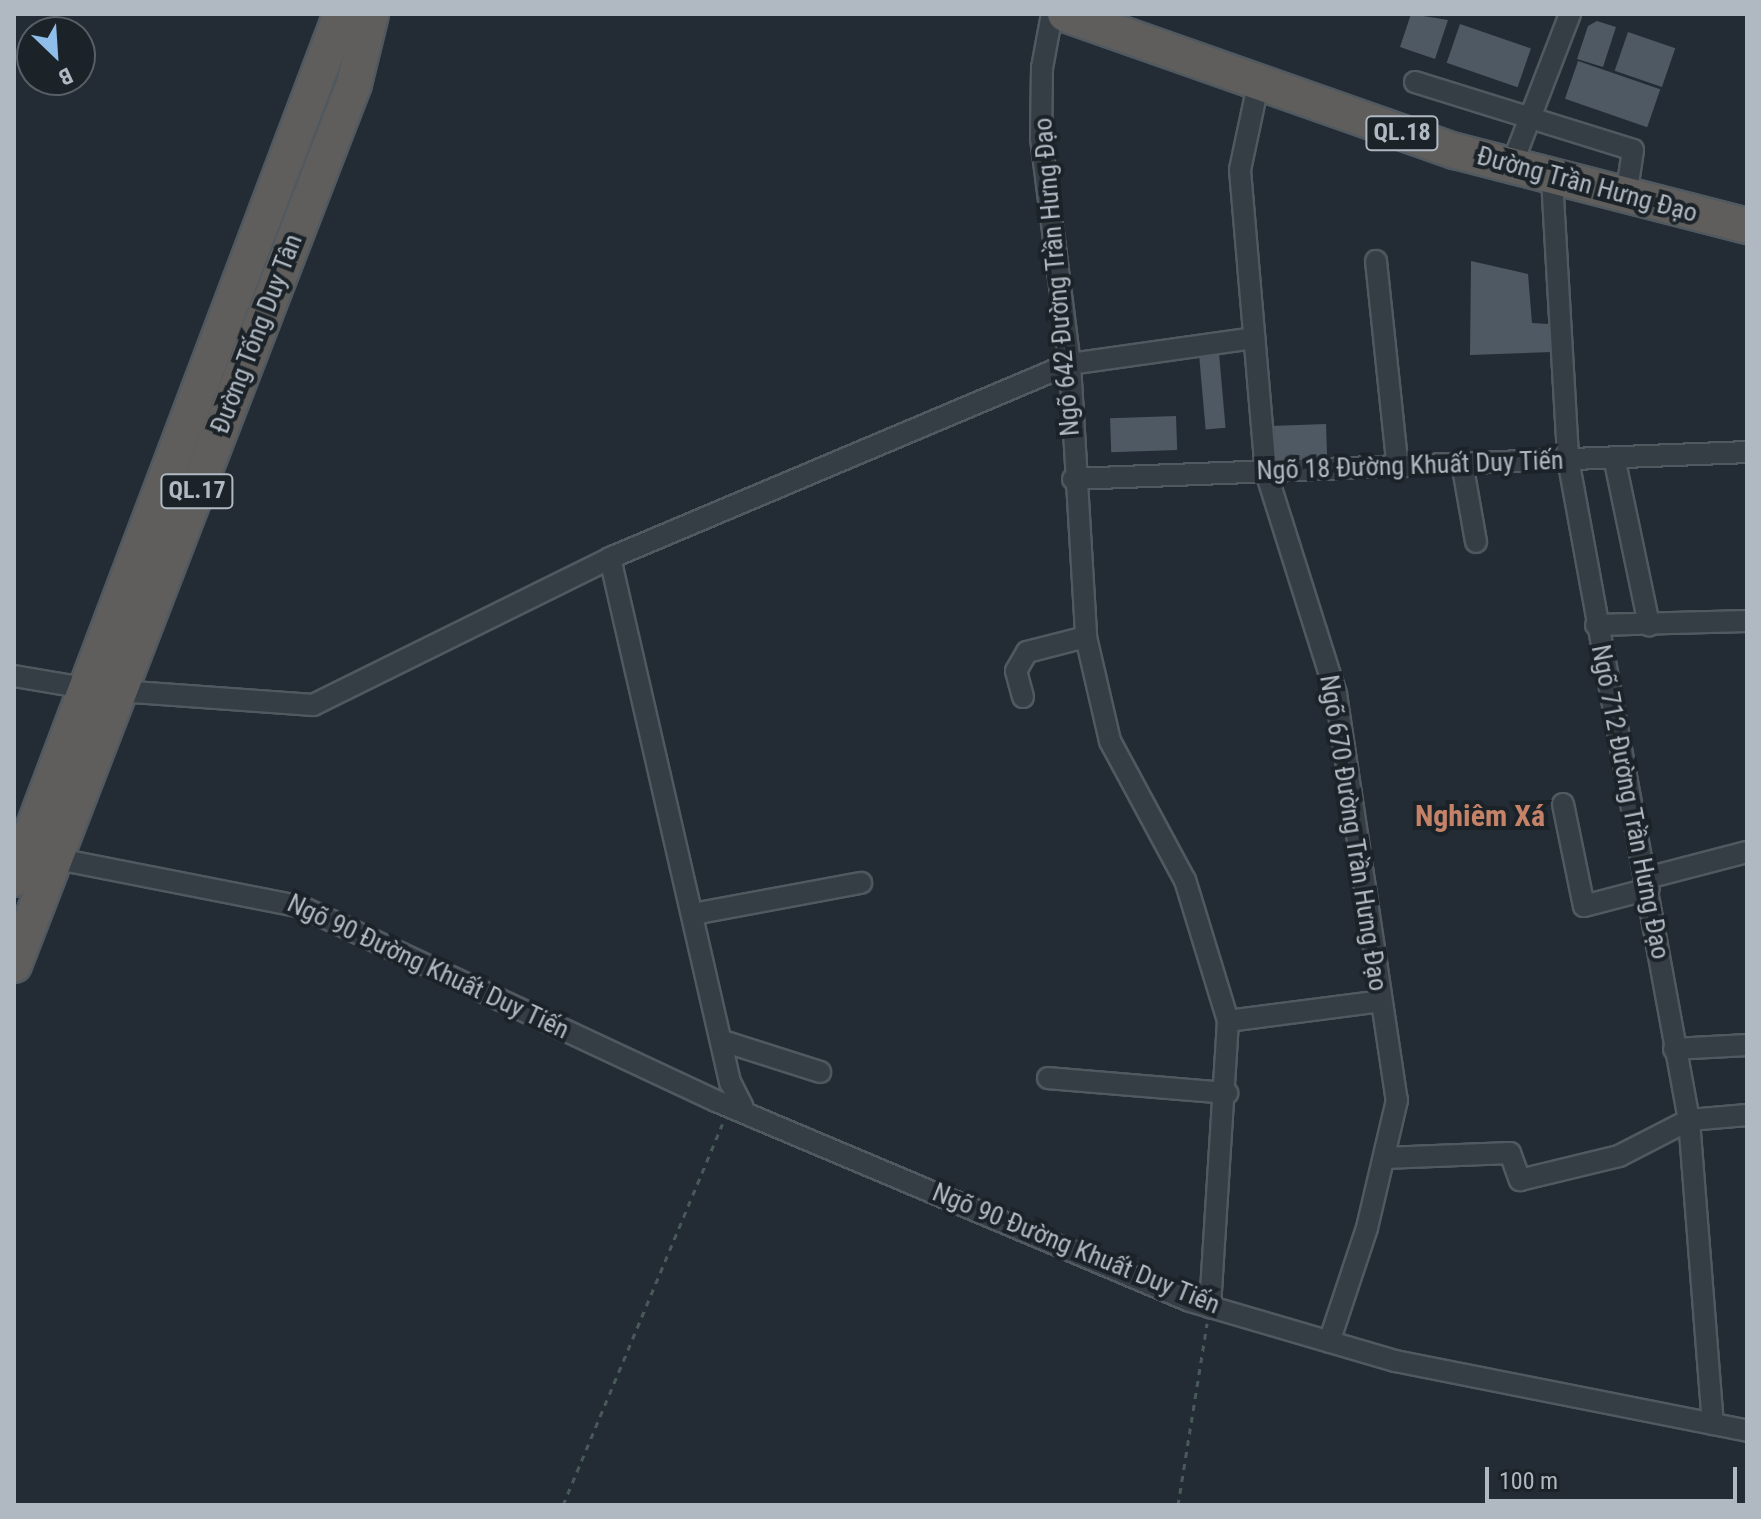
<!DOCTYPE html>
<html>
<head>
<meta charset="utf-8">
<style>
	body { margin:0 }
	#map { position:relative; width:1761px; height:1519px; overflow:hidden; background:#232c34; font-family:"Roboto Condensed",sans-serif }
	div>[style] { position:absolute }
	[style*='--x'] { left:calc(var(--x)*1px); top:calc(var(--y)*1px); width:calc(var(--w)*1px); rotate:calc(var(--a)*1deg) }
	.building>* { inset:0; background:#4e5963; transform-origin:0 0 }
	.path>* { height:3px; margin-top:-1.5px; transform-origin:0; background:repeating-linear-gradient(90deg,#485959 0 6px,transparent 0 12px) }
	.roads { filter:drop-shadow(2px 0 #505960) drop-shadow(-2px 0 #505960) drop-shadow(0 2px #505960) drop-shadow(0 -2px #505960) }
	.minor>* { height:20px; margin:-10px; padding:0 10px; transform-origin:10px; border-radius:10px; background:#363e45 }
	.trunk>* { height:34px; margin:-17px; padding:0 17px; transform-origin:17px; border-radius:17px; background:#5f5e5c }
	span { translate:-50% -50%; white-space:nowrap; text-align:center; line-height:1.15; -webkit-text-stroke:8px #1b2329; paint-order:stroke }
	.shield-label span { padding:2px 6px; background:#1b2329; border:2px solid; border-radius:6px; -webkit-text-stroke-width:0 }
	.shield-label { font-size:24px; color:#b0b9c2; font-weight:700 }
	.street-label { font-size:26px; color:#b0b9c2 }
	.quarter-label { font-size:30px; color:#c48368; font-weight:700 }
	.frame { position:absolute; inset:0; border:16px solid #b0b9c2; pointer-events:none }
	.north { position:absolute; left:16px; top:16px; width:80px; height:80px; box-sizing:border-box; background:#1b2329; border:2px solid #575f66; border-radius:50%; rotate:155deg; font-size:22px; font-weight:700; line-height:32px; text-align:center; color:#b0b9c2 }
	.north::after { content:''; display:block; margin:auto; width:28px; height:36px; background:#8ebee9; clip-path:polygon(50% 0,100% 100%,50% 72%,0 100%) }
	.scale { position:absolute; left:1485px; top:1467px; width:252px; height:36px; box-sizing:border-box; border:4px solid #b0b9c2; border-top:0; padding-left:10px; font-size:24px; line-height:28px; white-space:nowrap; color:#b0b9c2; -webkit-text-stroke:6px #1b2329; paint-order:stroke }
</style>
</head>
<body>
<div id="map">
	<div class="building">
		<div style="clip-path:polygon(1411px 14px,1448px 20px,1435px 59px,1400px 47px)"></div>
		<div style="clip-path:polygon(1597px 21px,1616px 27px,1603px 67px,1577px 59px,1588px 26px)"></div>
		<div style="left:1460px;top:24px;width:75px;height:41px;rotate:19deg"></div>
		<div style="left:1628px;top:32px;width:50px;height:41px;rotate:19deg"></div>
		<div style="left:1578px;top:61px;width:87px;height:40px;rotate:19deg"></div>
		<div style="clip-path:polygon(1471px 261px,1528px 274px,1532px 323px,1549px 324px,1551px 352px,1470px 355px)"></div>
		<div style="left:1219px;top:353px;width:75px;height:20px;rotate:85deg"></div>
		<div style="left:1176px;top:416px;width:34px;height:66px;rotate:88deg"></div>
		<div style="left:1326px;top:424px;width:34px;height:57px;rotate:88deg"></div>
	</div>
	<div class="path">
		<div style="--x:563;--y:1505;--w:413;--a:-67.3"></div>
		<div style="--x:1178;--y:1505;--w:184;--a:-80.9"></div>
	</div>
	<div class="roads">
		<div class="minor">
			<div style="--x:1052;--y:14;--w:55;--a:100.5"></div>
			<div style="--x:1042;--y:68;--w:70;--a:90.8"></div>
			<div style="--x:1041;--y:138;--w:228;--a:82.7"></div>
			<div style="--x:1070;--y:364;--w:273;--a:86.6"></div>
			<div style="--x:1086;--y:637;--w:107;--a:77"></div>
			<div style="--x:1110;--y:741;--w:158;--a:61.7"></div>
			<div style="--x:1185;--y:880;--w:147;--a:73"></div>
			<div style="--x:1228;--y:1021;--w:287;--a:93.6"></div>
			<div style="--x:1415;--y:82;--w:228;--a:17.3"></div>
			<div style="--x:1633;--y:150;--w:48;--a:98.5"></div>
			<div style="--x:1258;--y:85;--w:87;--a:102"></div>
			<div style="--x:1240;--y:170;--w:303;--a:85.1"></div>
			<div style="--x:1266;--y:472;--w:233;--a:72.5"></div>
			<div style="--x:1336;--y:694;--w:411;--a:81.5"></div>
			<div style="--x:1397;--y:1100;--w:131;--a:103.2"></div>
			<div style="--x:1367;--y:1228;--w:120;--a:108.4"></div>
			<div style="--x:1511;--y:167;--w:164;--a:-68.9"></div>
			<div style="--x:1552;--y:179;--w:280;--a:86.7"></div>
			<div style="--x:1568;--y:459;--w:672;--a:79.63"></div>
			<div style="--x:1689;--y:1120;--w:305;--a:85.5"></div>
			<div style="--x:1376;--y:261;--w:209;--a:84"></div>
			<div style="--x:1614;--y:457;--w:172;--a:78.2"></div>
			<div style="--x:1463;--y:468;--w:75;--a:80"></div>
			<div style="--x:1073;--y:479;--w:675;--a:-2.29"></div>
			<div style="--x:610;--y:558;--w:538;--a:77.1"></div>
			<div style="--x:730;--y:1082;--w:28;--a:63"></div>
			<div style="--x:1596;--y:625;--w:151;--a:-1.5"></div>
			<div style="--x:14;--y:676;--w:72;--a:9.6"></div>
			<div style="--x:119;--y:691;--w:195;--a:4.1"></div>
			<div style="--x:313;--y:705;--w:331;--a:-26.3"></div>
			<div style="--x:610;--y:558;--w:499;--a:-22.9"></div>
			<div style="--x:1070;--y:364;--w:186;--a:-8"></div>
			<div style="--x:1023;--y:697;--w:27;--a:-105"></div>
			<div style="--x:1016;--y:671;--w:22;--a:-60"></div>
			<div style="--x:1027;--y:652;--w:61;--a:-14.3"></div>
			<div style="--x:1563;--y:804;--w:104;--a:78.4"></div>
			<div style="--x:1584;--y:906;--w:67;--a:-14.7"></div>
			<div style="--x:53;--y:858;--w:254;--a:11.1"></div>
			<div style="--x:302;--y:907;--w:457;--a:25.1"></div>
			<div style="--x:716;--y:1101;--w:514;--a:22.88"></div>
			<div style="--x:1190;--y:1301;--w:214;--a:16.3"></div>
			<div style="--x:1395;--y:1361;--w:359;--a:11.2"></div>
			<div style="--x:1647;--y:878;--w:103;--a:-14.6"></div>
			<div style="--x:693;--y:914;--w:171;--a:-10.5"></div>
			<div style="--x:1228;--y:1021;--w:154;--a:-7.4"></div>
			<div style="--x:723;--y:1041;--w:102;--a:17.7"></div>
			<div style="--x:1674;--y:1049;--w:73;--a:-3.1"></div>
			<div style="--x:1048;--y:1078;--w:180;--a:4.8"></div>
			<div style="--x:1384;--y:1158;--w:126;--a:-2.3"></div>
			<div style="--x:1510;--y:1153;--w:29;--a:70"></div>
			<div style="--x:1520;--y:1180;--w:102;--a:-13.6"></div>
			<div style="--x:1619;--y:1156;--w:79;--a:-27.2"></div>
			<div style="--x:1689;--y:1120;--w:58;--a:-4.9"></div>
		</div>
		<div class="trunk">
			<div style="--x:1065;--y:14;--w:413;--a:19.4"></div>
			<div style="--x:1455;--y:151;--w:301;--a:14.4"></div>
			<div style="--x:14;--y:879;--w:925;--a:-69.29"></div>
			<div style="--x:14;--y:965;--w:944;--a:-68.9"></div>
			<div style="--x:354;--y:84;--w:72;--a:-76.3"></div>
		</div>
	</div>
	<div class="shield-label">
		<span style="left:1402px;top:133px">QL.18</span>
		<span style="left:197px;top:491px">QL.17</span>
	</div>
	<div class="street-label">
		<span style="left:1587px;top:185px;rotate:15deg">Đường Trần Hưng Đạo</span>
		<span style="left:1057px;top:277px;rotate:-95deg">Ngõ 642 Đường Trần Hưng Đạo</span>
		<span style="left:257px;top:334px;rotate:-69deg">Đường Tống Duy Tân</span>
		<span style="left:1410px;top:466px;rotate:-2deg">Ngõ 18 Đường Khuất Duy Tiến</span>
		<span style="left:1630px;top:802px;rotate:79deg">Ngõ 712 Đường Trần Hưng Đạo</span>
		<span style="left:1353px;top:833px;rotate:81deg">Ngõ 670 Đường Trần Hưng Đạo</span>
		<span style="left:428px;top:967px;rotate:25deg">Ngõ 90 Đường Khuất Duy Tiến</span>
		<span style="left:1076px;top:1249px;rotate:22deg">Ngõ 90 Đường Khuất Duy Tiến</span>
	</div>
	<div class="quarter-label">
		<span style="left:1480px;top:816px">Nghiêm Xá</span>
	</div>
	<div class="frame"></div>
	<div class="north">B</div>
	<div class="scale">100 m</div>
</div>
</body>
</html>
